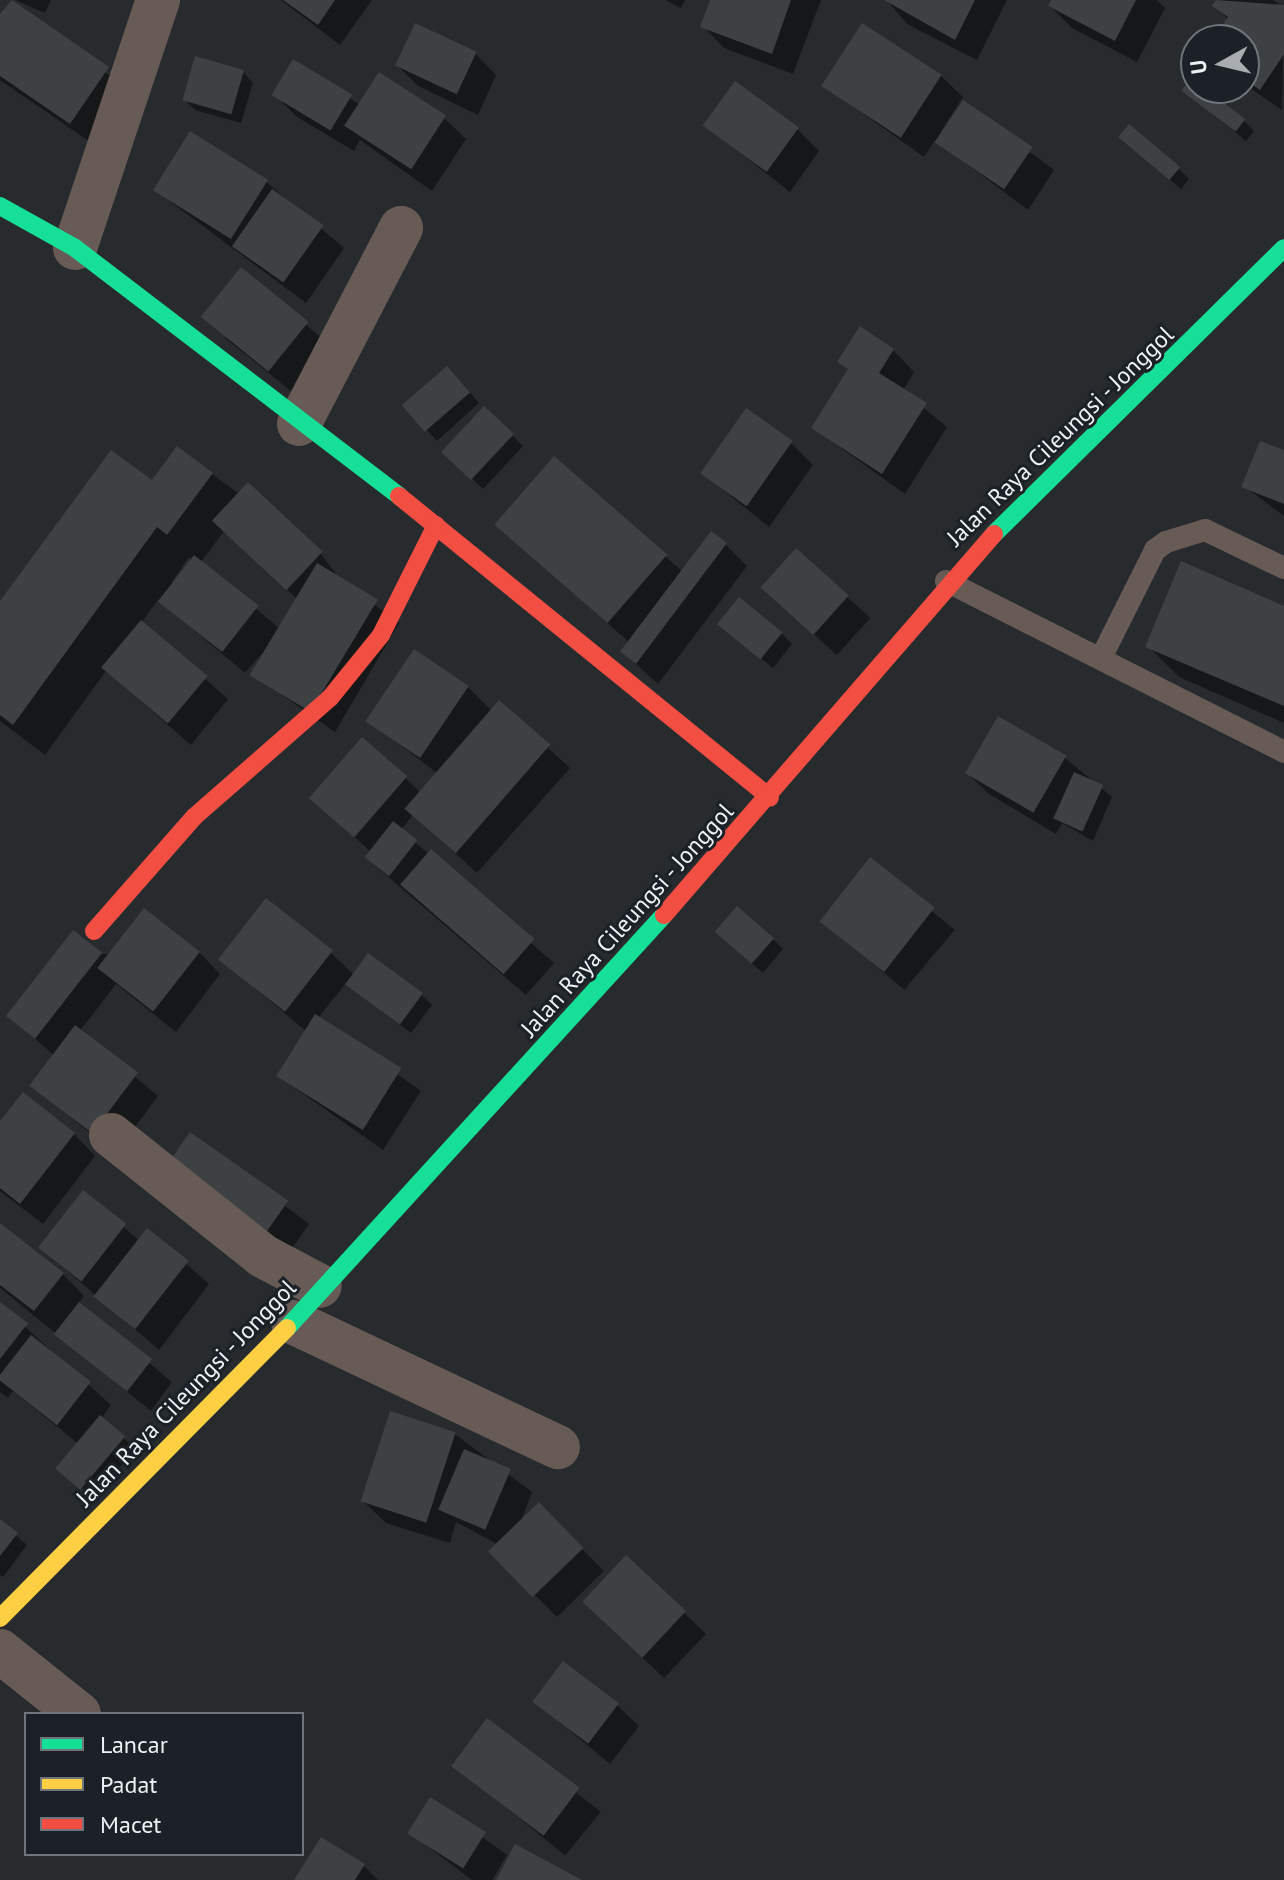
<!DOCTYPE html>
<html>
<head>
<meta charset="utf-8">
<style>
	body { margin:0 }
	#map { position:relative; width:1284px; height:1880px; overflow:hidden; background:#282b2e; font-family:"PT Sans",sans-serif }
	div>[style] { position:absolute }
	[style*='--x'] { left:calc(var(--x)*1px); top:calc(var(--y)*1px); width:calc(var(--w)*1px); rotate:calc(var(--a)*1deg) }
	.shadow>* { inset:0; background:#0007; transform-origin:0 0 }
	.building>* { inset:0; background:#3e4143; transform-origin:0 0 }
	.lane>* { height:22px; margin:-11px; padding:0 11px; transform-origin:11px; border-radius:11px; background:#685b55 }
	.street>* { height:44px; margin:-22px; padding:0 22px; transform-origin:22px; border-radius:22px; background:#685b55 }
	.fast>* { height:18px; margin:-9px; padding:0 9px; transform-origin:9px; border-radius:9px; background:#16e098 }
	.slow>* { height:18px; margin:-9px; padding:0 9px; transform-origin:9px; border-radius:9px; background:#ffcf43 }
	.jam>* { height:18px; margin:-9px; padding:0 9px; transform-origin:9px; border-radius:9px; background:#f24e42 }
	span { translate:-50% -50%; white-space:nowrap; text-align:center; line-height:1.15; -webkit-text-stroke:6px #1b2127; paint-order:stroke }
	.street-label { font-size:24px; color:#eef2f6 }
	.legend { position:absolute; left:24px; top:1712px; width:280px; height:144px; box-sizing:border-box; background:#1b2127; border:2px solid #6f757a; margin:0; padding:10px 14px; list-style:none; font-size:24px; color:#eef2f6 }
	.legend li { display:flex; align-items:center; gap:16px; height:40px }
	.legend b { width:40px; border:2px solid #6f757a }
	.north { position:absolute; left:1180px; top:24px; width:80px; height:80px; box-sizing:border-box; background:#1b2127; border:2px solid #6f757a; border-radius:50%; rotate:262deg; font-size:22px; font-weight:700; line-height:32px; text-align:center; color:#eef2f6 }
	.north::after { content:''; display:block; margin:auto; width:28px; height:36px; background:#a9acb0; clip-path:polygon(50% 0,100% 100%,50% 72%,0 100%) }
</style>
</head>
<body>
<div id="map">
	<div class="shadow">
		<div style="clip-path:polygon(15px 0,51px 0,45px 13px)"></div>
		<div style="clip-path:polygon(281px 0,372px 0,340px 45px)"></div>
		<div style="clip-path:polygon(665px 0,685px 0,681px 8px)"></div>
		<div style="clip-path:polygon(712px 0,821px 0,793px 74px,724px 48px,703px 26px)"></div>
		<div style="clip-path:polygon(887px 0,1007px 0,977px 60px,907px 24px)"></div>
		<div style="clip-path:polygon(1054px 0,1157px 0,1165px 8px,1137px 62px,1072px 28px,1050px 6px)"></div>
		<div style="clip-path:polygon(1219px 0,1273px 0,1284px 8px,1282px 110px,1244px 84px,1244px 40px,1215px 40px,1229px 20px,1215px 6px)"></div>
		<div style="clip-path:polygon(11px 2px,129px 90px,93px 144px,0 80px,0 17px)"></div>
		<div style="clip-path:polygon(475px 53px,496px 75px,478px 115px,418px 86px,397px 65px)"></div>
		<div style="clip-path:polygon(294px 62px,360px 105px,444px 118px,466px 139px,432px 191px,360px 140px,354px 151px,297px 117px,275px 95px)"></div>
		<div style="clip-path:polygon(243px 72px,253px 83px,241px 123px,195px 110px,184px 99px)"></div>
		<div style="clip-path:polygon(941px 76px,963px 97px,938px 136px,964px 103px,1054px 170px,1028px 210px,935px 140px,924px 157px,826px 87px)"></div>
		<div style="clip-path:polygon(1183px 90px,1244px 121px,1254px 131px,1246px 141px)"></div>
		<div style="clip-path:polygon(706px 126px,797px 129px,819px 151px,790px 192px)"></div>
		<div style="clip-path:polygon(1131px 147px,1178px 168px,1189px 179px,1181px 189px)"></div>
		<div style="clip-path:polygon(266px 182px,344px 248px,306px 303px,156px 191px)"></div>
		<div style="clip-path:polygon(241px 270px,330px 345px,292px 392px,225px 338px)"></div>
		<div style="clip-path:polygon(893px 350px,914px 372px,903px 391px,947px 427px,905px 494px,813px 428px,850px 371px,840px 361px)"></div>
		<div style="clip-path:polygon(458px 379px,479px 403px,437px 441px,405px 406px)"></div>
		<div style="clip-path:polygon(512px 435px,523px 446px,483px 489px,445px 453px)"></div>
		<div style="clip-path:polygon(791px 443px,813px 465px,769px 527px,702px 473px)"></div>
		<div style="clip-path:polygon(1284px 452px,1284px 516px,1244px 486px)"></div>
		<div style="clip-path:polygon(555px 459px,683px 572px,726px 545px,747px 566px,658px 684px,623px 652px,630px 643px,498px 526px)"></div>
		<div style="clip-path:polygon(evenodd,212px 474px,320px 553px,339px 578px,399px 623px,335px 732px,253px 675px,275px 639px,245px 673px,158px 600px,141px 623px,228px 699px,191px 745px,106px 671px,45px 755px,0 721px,0 604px,152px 482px,212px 474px,225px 530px,298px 600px,280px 629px,201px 562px,225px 530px,212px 474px,189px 557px,193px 560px,175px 584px,172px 582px,189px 557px)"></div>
		<div style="left:796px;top:551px;width:100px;height:50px;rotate:42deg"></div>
		<div style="clip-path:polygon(1284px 608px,1284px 723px,1179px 677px,1148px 646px)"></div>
		<div style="clip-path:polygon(781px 633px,792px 644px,773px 668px,731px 634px)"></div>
		<div style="clip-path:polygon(468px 687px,492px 711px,499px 703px,570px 768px,477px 873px,413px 815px,401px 830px,554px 963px,526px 995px,378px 868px,367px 858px,371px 852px,311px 797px,405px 778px,420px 792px,437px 773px,369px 721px)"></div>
		<div style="clip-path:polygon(999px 718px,1065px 758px,1112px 797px,1093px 841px,1062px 823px,1056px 834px,989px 794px,967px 773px)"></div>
		<div style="left:871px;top:860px;width:109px;height:78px;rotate:40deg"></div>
		<div style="clip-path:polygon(773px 939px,783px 949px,763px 973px,728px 943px)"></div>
		<div style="clip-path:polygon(199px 952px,220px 974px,176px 1032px,116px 984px,80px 1031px,158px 1096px,115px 1154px,32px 1085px,54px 1055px,10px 1017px,101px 954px)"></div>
		<div style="clip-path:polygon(331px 953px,354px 975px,421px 994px,432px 1005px,411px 1033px,346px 983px,318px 1018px,421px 1091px,383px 1150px,278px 1076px,306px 1031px,220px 959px)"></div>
		<div style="clip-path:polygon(0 1125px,74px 1134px,95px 1156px,43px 1224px,0 1191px)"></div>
		<div style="clip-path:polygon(190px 1135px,309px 1224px,287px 1256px)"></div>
		<div style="clip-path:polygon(84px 1193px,140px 1241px,148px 1231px,209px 1284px,159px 1350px,41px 1248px)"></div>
		<div style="clip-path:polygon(0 1226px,63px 1274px,84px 1296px,78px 1304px,172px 1382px,151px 1411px,0 1288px)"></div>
		<div style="clip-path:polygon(0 1304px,111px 1405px,101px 1419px,135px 1448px,95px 1499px,60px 1470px,80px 1445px,13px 1391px,8px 1398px,0 1392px)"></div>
		<div style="clip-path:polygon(455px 1434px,532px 1492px,519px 1526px,539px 1505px,604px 1571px,557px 1617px,492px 1553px,499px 1545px,456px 1522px,450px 1543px,386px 1523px,364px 1502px)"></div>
		<div style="clip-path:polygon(0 1521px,27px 1545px,3px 1577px,0 1575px)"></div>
		<div style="clip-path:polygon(684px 1613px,706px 1634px,664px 1678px,607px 1624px)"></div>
		<div style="clip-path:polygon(534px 1701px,617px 1705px,639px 1726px,610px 1764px)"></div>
		<div style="left:487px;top:1720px;width:146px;height:56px;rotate:39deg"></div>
		<div style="clip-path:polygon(430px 1799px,507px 1855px,492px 1880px,472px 1880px,410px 1833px)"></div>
		<div style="clip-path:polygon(364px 1866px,378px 1880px,297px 1880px)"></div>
	</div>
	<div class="building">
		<div style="clip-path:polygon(12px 0,109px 67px,70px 124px,0 76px,0 14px)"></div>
		<div style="clip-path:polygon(283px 0,335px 0,318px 25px)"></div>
		<div style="clip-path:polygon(710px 0,791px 0,772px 54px,700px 27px)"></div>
		<div style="clip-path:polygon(884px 0,975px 0,955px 40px)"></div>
		<div style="clip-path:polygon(1051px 0,1136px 0,1115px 41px,1048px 6px)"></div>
		<div style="clip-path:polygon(1216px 0,1284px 5px,1284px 54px,1260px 90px,1244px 79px,1244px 40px,1212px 40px,1228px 17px,1212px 6px)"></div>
		<div style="left:415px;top:23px;width:68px;height:47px;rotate:25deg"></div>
		<div style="left:862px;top:23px;width:95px;height:75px;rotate:33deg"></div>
		<div style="left:195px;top:56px;width:51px;height:46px;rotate:16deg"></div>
		<div style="left:293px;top:59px;width:69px;height:42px;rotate:31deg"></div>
		<div style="left:379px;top:72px;width:80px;height:64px;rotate:33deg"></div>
		<div style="left:1191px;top:78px;width:68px;height:16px;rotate:37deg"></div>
		<div style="left:735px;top:81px;width:79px;height:55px;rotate:36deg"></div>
		<div style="left:963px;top:100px;width:84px;height:51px;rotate:34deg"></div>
		<div style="left:1129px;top:124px;width:67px;height:17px;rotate:40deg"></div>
		<div style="left:190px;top:131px;width:92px;height:70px;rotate:32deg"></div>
		<div style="left:272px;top:189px;width:63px;height:70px;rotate:35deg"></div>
		<div style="left:241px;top:267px;width:87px;height:64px;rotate:39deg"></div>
		<div style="clip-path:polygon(860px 326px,894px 349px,879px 373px,927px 403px,882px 474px,811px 428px,848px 369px,837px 362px)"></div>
		<div style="left:447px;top:366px;width:35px;height:60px;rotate:49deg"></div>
		<div style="left:484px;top:406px;width:41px;height:63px;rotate:43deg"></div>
		<div style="left:746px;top:408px;width:57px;height:80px;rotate:35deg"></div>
		<div style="clip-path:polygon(1260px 441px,1284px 450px,1284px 504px,1241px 487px)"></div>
		<div style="clip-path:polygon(177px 446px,213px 473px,167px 535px,157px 527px,13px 725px,0 715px,0 601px,111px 450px,152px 480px)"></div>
		<div style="left:554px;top:456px;width:150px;height:91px;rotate:41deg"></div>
		<div style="left:248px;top:482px;width:102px;height:53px;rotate:43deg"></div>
		<div style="left:711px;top:531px;width:20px;height:151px;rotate:37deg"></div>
		<div style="left:796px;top:548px;width:71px;height:53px;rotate:42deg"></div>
		<div style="left:194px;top:555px;width:82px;height:59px;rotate:38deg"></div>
		<div style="clip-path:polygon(1181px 561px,1284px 606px,1284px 706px,1145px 647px)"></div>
		<div style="left:317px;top:563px;width:71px;height:131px;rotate:31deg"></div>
		<div style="left:739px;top:597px;width:56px;height:35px;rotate:39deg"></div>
		<div style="left:141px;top:620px;width:87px;height:62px;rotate:40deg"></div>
		<div style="left:414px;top:649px;width:66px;height:87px;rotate:34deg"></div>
		<div style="left:499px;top:700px;width:68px;height:144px;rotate:41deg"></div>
		<div style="left:998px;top:716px;width:79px;height:66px;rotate:30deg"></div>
		<div style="left:362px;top:737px;width:60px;height:81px;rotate:41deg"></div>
		<div style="left:1074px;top:772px;width:32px;height:51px;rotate:24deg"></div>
		<div style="left:393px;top:821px;width:31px;height:46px;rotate:38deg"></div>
		<div style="left:431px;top:849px;width:137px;height:47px;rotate:41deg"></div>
		<div style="left:870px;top:857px;width:82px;height:82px;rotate:38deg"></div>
		<div style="left:266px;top:898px;width:85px;height:78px;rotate:38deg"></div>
		<div style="left:737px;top:906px;width:49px;height:34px;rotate:41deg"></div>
		<div style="left:144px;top:908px;width:71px;height:76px;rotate:38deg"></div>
		<div style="left:73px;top:930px;width:37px;height:109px;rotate:38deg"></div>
		<div style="left:368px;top:953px;width:68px;height:39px;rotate:36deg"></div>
		<div style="left:315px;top:1014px;width:102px;height:73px;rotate:32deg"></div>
		<div style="left:75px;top:1025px;width:79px;height:76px;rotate:37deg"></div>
		<div style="clip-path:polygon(23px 1092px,75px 1133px,20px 1204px,0 1188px,0 1121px)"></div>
		<div style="left:190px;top:1132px;width:120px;height:43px;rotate:35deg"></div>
		<div style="left:83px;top:1190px;width:55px;height:73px;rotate:38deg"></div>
		<div style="clip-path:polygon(0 1223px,64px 1273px,34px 1311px,0 1285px)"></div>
		<div style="left:147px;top:1228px;width:53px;height:87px;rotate:38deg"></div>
		<div style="clip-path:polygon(0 1302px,28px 1323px,0 1359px)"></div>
		<div style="left:79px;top:1302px;width:93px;height:41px;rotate:38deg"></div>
		<div style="left:31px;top:1335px;width:76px;height:55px;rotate:38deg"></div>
		<div style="left:390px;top:1411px;width:69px;height:95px;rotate:18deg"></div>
		<div style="left:100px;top:1415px;width:33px;height:70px;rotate:40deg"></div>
		<div style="left:464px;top:1449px;width:51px;height:66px;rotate:23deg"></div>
		<div style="left:539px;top:1502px;width:64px;height:71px;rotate:46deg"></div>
		<div style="clip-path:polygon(0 1519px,18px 1533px,0 1556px)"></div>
		<div style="left:626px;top:1555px;width:82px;height:64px;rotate:43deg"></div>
		<div style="left:563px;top:1661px;width:70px;height:51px;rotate:37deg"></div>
		<div style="left:487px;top:1718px;width:116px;height:60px;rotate:37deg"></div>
		<div style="left:430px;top:1797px;width:66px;height:43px;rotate:32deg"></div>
		<div style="clip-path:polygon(321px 1837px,365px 1864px,355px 1880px,294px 1880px)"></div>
		<div style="clip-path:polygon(515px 1844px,582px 1880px,496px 1880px)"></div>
	</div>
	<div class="lane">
		<div style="--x:946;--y:581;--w:379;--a:26.8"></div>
		<div style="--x:1101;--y:658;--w:121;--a:-63.4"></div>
		<div style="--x:1155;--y:550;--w:14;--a:-36"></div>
		<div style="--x:1166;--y:542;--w:41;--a:-17.1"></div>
		<div style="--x:1205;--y:530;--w:88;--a:25.7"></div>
	</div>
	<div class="street">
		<div style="--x:75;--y:248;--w:262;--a:-71.5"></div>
		<div style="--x:299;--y:424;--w:221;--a:-62.5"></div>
		<div style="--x:111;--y:1135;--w:194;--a:38.5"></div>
		<div style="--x:263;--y:1256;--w:64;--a:27.8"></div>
		<div style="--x:293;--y:1322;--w:293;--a:25.3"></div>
		<div style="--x:0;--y:1651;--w:101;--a:38.6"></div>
	</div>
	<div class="fast">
		<div style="--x:0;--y:206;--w:86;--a:29.2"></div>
		<div style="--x:75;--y:248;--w:408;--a:37.4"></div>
		<div style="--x:994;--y:534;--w:407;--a:-44.6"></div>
		<div style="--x:287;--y:1328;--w:559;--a:-47.61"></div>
	</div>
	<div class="slow">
		<div style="--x:0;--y:1618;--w:408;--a:-45.3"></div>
	</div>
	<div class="jam">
		<div style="--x:399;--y:496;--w:478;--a:39.1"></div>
		<div style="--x:664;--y:915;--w:504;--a:-49.1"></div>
		<div style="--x:94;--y:931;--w:152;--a:-48.7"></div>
		<div style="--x:194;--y:817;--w:181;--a:-41.2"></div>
		<div style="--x:330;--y:698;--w:81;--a:-51"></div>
		<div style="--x:381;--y:635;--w:123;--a:-63.4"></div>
	</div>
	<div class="street-label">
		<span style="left:1060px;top:436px;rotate:-44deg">Jalan Raya Cileungsi - Jonggol</span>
		<span style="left:627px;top:920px;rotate:-48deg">Jalan Raya Cileungsi - Jonggol</span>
		<span style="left:186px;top:1393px;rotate:-46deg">Jalan Raya Cileungsi - Jonggol</span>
	</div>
	<ul class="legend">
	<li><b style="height:10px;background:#16e098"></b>Lancar</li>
	<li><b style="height:10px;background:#ffcf43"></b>Padat</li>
	<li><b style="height:10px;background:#f24e42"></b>Macet</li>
	</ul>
	<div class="north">U</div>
</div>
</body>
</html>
